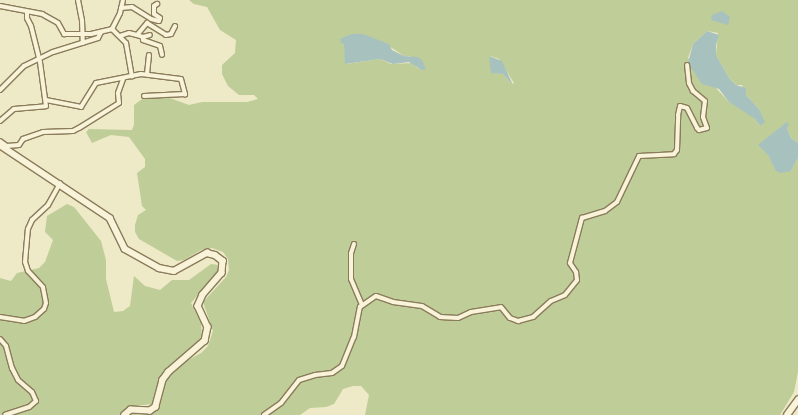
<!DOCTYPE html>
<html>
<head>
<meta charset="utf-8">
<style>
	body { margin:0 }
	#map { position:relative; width:798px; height:415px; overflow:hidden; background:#eee9c6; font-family:"Source Serif 4",serif }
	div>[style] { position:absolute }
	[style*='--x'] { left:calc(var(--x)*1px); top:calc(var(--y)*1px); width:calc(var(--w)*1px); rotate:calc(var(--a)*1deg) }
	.green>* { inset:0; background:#bfcd99 }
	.water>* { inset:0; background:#a7c2be }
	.roads { filter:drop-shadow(1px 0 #8a7b5b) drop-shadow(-1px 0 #8a7b5b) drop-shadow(0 1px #8a7b5b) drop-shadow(0 -1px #8a7b5b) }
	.street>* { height:4px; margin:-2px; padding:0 2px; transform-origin:2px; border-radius:2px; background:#f9f4d9 }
	.secondary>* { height:5.5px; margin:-2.75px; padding:0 2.75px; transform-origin:2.75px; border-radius:2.75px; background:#f9f4d9 }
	span { translate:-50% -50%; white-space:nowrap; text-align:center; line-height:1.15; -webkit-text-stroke:4.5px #f6f1d5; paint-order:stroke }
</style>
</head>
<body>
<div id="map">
	<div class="green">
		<div style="clip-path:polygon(evenodd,189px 0,798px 0,798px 143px,791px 138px,787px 128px,768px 155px,774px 166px,791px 171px,798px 158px,798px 372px,794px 392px,780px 415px,365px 415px,369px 395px,361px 386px,353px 386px,343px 389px,334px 404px,326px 407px,310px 408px,300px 415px,129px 415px,133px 412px,158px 408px,168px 376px,181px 364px,201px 353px,208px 346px,213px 331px,203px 302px,226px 277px,229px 270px,228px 259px,223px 252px,212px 248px,201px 250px,184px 260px,177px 261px,139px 239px,135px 232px,135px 225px,138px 215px,146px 210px,142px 206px,137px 173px,145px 167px,145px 159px,129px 137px,111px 135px,92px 143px,86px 132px,89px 129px,132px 130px,134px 125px,134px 105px,145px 97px,167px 97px,189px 105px,202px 102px,247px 102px,258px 99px,254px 95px,239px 95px,228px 86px,222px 74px,222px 65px,235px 53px,236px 40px,220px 30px,207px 7px,194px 4px,189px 0,707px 31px,718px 33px,716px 55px,729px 78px,736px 85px,742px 85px,746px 95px,759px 109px,760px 126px,755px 119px,743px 109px,729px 102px,688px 58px,693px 44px,707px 31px,189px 0,351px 34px,389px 46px,404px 56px,410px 56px,419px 69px,412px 63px,391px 64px,380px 59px,346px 64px,344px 38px,351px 34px,189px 0,490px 56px,499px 59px,514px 83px,512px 84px,503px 74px,494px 73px,490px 56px)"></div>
		<div style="clip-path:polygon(67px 204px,74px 207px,101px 241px,106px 260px,106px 279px,114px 312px,123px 311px,130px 306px,134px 276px,145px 286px,160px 290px,172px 280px,189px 280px,211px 264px,219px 265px,219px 270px,191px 303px,201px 323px,202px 336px,200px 341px,164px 370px,152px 404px,128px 407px,121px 415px,0 415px,0 278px,11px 281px,17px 273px,39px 268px,45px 262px,53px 240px,45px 232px,47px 216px)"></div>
	</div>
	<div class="water">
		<div style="clip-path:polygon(722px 11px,730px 17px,728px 25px,711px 20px,712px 15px)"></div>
		<div style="clip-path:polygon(707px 31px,719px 35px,716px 45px,716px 55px,729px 78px,736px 85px,746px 88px,746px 95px,759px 109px,765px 122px,760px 126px,755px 119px,729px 102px,719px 89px,702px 84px,688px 63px,693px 44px)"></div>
		<div style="clip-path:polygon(351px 34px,363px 34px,389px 44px,392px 50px,404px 56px,418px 57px,422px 60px,426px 69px,422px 70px,409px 62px,393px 64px,380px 59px,345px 64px,344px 44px,341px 43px,340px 39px)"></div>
		<div style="clip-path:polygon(489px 56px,502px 61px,513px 85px,503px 74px,491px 73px)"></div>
		<div style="clip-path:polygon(787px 122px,789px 124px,787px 128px,791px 138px,798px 143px,798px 158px,791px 171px,781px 173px,776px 171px,768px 155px,758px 145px)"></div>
	</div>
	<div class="roads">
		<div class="street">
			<div style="--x:78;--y:0;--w:20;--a:79"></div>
			<div style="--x:82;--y:20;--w:23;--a:88"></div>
			<div style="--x:0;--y:6;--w:43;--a:10.8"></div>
			<div style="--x:42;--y:14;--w:18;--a:29"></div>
			<div style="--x:58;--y:23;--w:13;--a:61"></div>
			<div style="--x:64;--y:34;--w:27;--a:0"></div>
			<div style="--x:91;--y:34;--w:22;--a:-13"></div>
			<div style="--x:112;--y:29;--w:20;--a:45"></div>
			<div style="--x:126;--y:43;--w:34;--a:80"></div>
			<div style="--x:121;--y:8;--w:11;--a:-5"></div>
			<div style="--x:132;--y:7;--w:22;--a:32"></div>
			<div style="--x:151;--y:19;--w:8;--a:14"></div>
			<div style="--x:159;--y:21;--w:3;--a:-72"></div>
			<div style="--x:160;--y:18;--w:7;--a:-146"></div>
			<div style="--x:154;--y:14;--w:8;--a:-90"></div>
			<div style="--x:154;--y:6;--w:4;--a:-34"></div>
			<div style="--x:112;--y:29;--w:18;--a:-63"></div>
			<div style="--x:120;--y:13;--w:13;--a:-77"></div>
			<div style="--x:137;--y:35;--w:6;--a:18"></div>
			<div style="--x:143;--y:37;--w:7;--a:-16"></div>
			<div style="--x:120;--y:36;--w:9;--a:-18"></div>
			<div style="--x:129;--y:33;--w:8;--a:14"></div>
			<div style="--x:137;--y:35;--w:16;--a:-50"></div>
			<div style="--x:147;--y:23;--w:22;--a:32"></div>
			<div style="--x:166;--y:35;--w:5;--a:-11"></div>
			<div style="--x:171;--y:34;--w:9;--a:-63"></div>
			<div style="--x:143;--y:37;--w:3;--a:90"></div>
			<div style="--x:143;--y:40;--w:18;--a:19"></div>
			<div style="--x:160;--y:46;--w:9;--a:77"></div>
			<div style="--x:147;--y:74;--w:19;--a:-84"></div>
			<div style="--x:0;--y:90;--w:34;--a:-45"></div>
			<div style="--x:24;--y:66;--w:32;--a:-26"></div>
			<div style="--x:53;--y:52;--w:47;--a:-17.3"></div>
			<div style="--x:98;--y:38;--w:7;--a:-63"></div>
			<div style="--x:46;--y:100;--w:36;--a:11"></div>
			<div style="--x:81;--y:107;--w:28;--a:-58"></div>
			<div style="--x:96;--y:83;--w:46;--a:-11.3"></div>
			<div style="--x:141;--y:74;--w:40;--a:7.1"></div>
			<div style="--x:181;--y:79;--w:16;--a:75"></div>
			<div style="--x:185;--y:94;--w:41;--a:177.2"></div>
			<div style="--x:0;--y:121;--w:18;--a:-41"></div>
			<div style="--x:14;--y:109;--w:32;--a:-5"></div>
			<div style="--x:46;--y:106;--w:44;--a:-97.8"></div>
			<div style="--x:40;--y:62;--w:37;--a:-104"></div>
			<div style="--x:31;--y:26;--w:9;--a:-117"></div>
			<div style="--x:27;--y:18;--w:6;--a:-90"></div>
			<div style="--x:0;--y:141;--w:9;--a:36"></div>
			<div style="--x:7;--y:146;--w:12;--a:-5"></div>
			<div style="--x:19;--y:145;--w:7;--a:-56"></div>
			<div style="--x:23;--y:139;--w:21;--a:-19"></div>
			<div style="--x:43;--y:132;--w:30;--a:-2"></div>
			<div style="--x:73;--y:131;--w:7;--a:-27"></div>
			<div style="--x:79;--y:128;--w:47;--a:-32"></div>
			<div style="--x:119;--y:103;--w:10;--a:-96"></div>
			<div style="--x:118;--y:93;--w:15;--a:-70"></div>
			<div style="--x:354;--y:244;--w:9;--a:108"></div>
			<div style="--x:351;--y:253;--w:26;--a:90"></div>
			<div style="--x:351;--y:279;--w:28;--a:67"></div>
			<div style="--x:0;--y:317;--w:24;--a:9"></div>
			<div style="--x:24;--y:321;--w:12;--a:-20"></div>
			<div style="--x:35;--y:317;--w:12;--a:-42"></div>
			<div style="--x:44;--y:309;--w:6;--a:-72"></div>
			<div style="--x:46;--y:303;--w:16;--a:-101"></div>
			<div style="--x:43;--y:287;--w:22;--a:-133"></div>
			<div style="--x:28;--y:271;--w:9;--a:-108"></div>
			<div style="--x:25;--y:262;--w:33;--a:-85"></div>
			<div style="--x:28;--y:229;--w:10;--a:-66"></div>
			<div style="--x:32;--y:220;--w:22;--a:-43"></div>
			<div style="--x:48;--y:205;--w:25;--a:-61"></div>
			<div style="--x:0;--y:339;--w:9;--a:49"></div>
			<div style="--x:6;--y:346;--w:23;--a:75"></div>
			<div style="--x:12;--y:368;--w:13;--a:63"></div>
			<div style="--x:18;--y:380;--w:18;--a:41"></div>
			<div style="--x:32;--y:392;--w:10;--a:66"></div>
			<div style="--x:36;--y:401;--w:9;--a:139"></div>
			<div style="--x:29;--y:407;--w:25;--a:162"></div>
			<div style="--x:264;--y:415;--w:21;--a:-35"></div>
			<div style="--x:281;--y:403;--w:29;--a:-52"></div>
			<div style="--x:299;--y:380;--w:17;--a:-17"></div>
			<div style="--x:315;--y:375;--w:17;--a:-7"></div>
			<div style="--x:332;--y:373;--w:12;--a:-35"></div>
			<div style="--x:342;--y:366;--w:31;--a:-68"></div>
			<div style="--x:354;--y:337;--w:31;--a:-79"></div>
			<div style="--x:360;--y:307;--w:19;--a:-35"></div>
			<div style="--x:376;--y:296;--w:18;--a:19"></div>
			<div style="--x:393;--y:302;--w:29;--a:8"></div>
			<div style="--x:422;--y:306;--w:21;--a:31"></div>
			<div style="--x:440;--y:317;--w:18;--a:3"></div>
			<div style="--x:458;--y:318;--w:14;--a:-25"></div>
			<div style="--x:471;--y:312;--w:30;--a:-9"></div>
			<div style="--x:501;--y:307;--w:14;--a:51"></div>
			<div style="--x:510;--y:318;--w:9;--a:21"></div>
			<div style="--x:518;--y:321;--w:16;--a:-15"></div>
			<div style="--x:533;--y:317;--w:24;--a:-42"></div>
			<div style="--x:551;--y:301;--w:15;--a:-23"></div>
			<div style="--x:565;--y:295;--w:19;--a:-51"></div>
			<div style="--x:577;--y:280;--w:8;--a:-97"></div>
			<div style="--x:576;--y:272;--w:11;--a:-124"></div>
			<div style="--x:570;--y:263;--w:47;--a:-75.1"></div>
			<div style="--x:582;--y:218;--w:24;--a:-17"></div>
			<div style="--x:605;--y:211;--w:15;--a:-37"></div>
			<div style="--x:617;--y:202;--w:51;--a:-64.4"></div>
			<div style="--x:639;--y:156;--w:35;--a:-3"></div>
			<div style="--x:674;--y:154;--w:5;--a:-53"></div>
			<div style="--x:677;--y:150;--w:35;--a:-88"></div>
			<div style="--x:678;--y:115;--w:9;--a:-77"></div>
			<div style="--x:680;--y:106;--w:7;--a:16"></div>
			<div style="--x:687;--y:108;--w:22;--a:63"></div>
			<div style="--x:697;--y:128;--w:3;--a:45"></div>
			<div style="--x:699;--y:130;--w:8;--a:-14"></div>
			<div style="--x:707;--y:128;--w:12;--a:-110"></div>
			<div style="--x:703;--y:117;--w:16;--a:-83"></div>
			<div style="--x:705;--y:101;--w:16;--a:-140"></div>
			<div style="--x:693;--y:91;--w:9;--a:-117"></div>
			<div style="--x:689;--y:83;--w:18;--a:-96"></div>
		</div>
		<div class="secondary">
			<div style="--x:0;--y:145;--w:132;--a:33.6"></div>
			<div style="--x:110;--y:218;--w:34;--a:64"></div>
			<div style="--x:125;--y:249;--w:39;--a:29"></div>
			<div style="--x:159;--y:268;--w:15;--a:11"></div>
			<div style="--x:174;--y:271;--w:38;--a:-29"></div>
			<div style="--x:207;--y:253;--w:8;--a:14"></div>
			<div style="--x:215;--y:255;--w:10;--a:37"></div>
			<div style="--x:223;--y:261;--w:12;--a:95"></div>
			<div style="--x:222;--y:273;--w:29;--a:131"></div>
			<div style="--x:203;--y:295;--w:12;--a:114"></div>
			<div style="--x:198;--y:306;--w:23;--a:65"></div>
			<div style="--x:208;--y:327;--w:14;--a:102"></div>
			<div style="--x:205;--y:341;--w:48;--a:139.3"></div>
			<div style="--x:169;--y:372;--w:10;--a:127"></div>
			<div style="--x:163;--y:380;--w:28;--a:105"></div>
			<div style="--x:156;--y:407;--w:7;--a:146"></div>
			<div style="--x:150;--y:411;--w:19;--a:-177"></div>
			<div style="--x:131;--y:410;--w:8;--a:140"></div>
			<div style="--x:787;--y:415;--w:19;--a:-54"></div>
		</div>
	</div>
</div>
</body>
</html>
